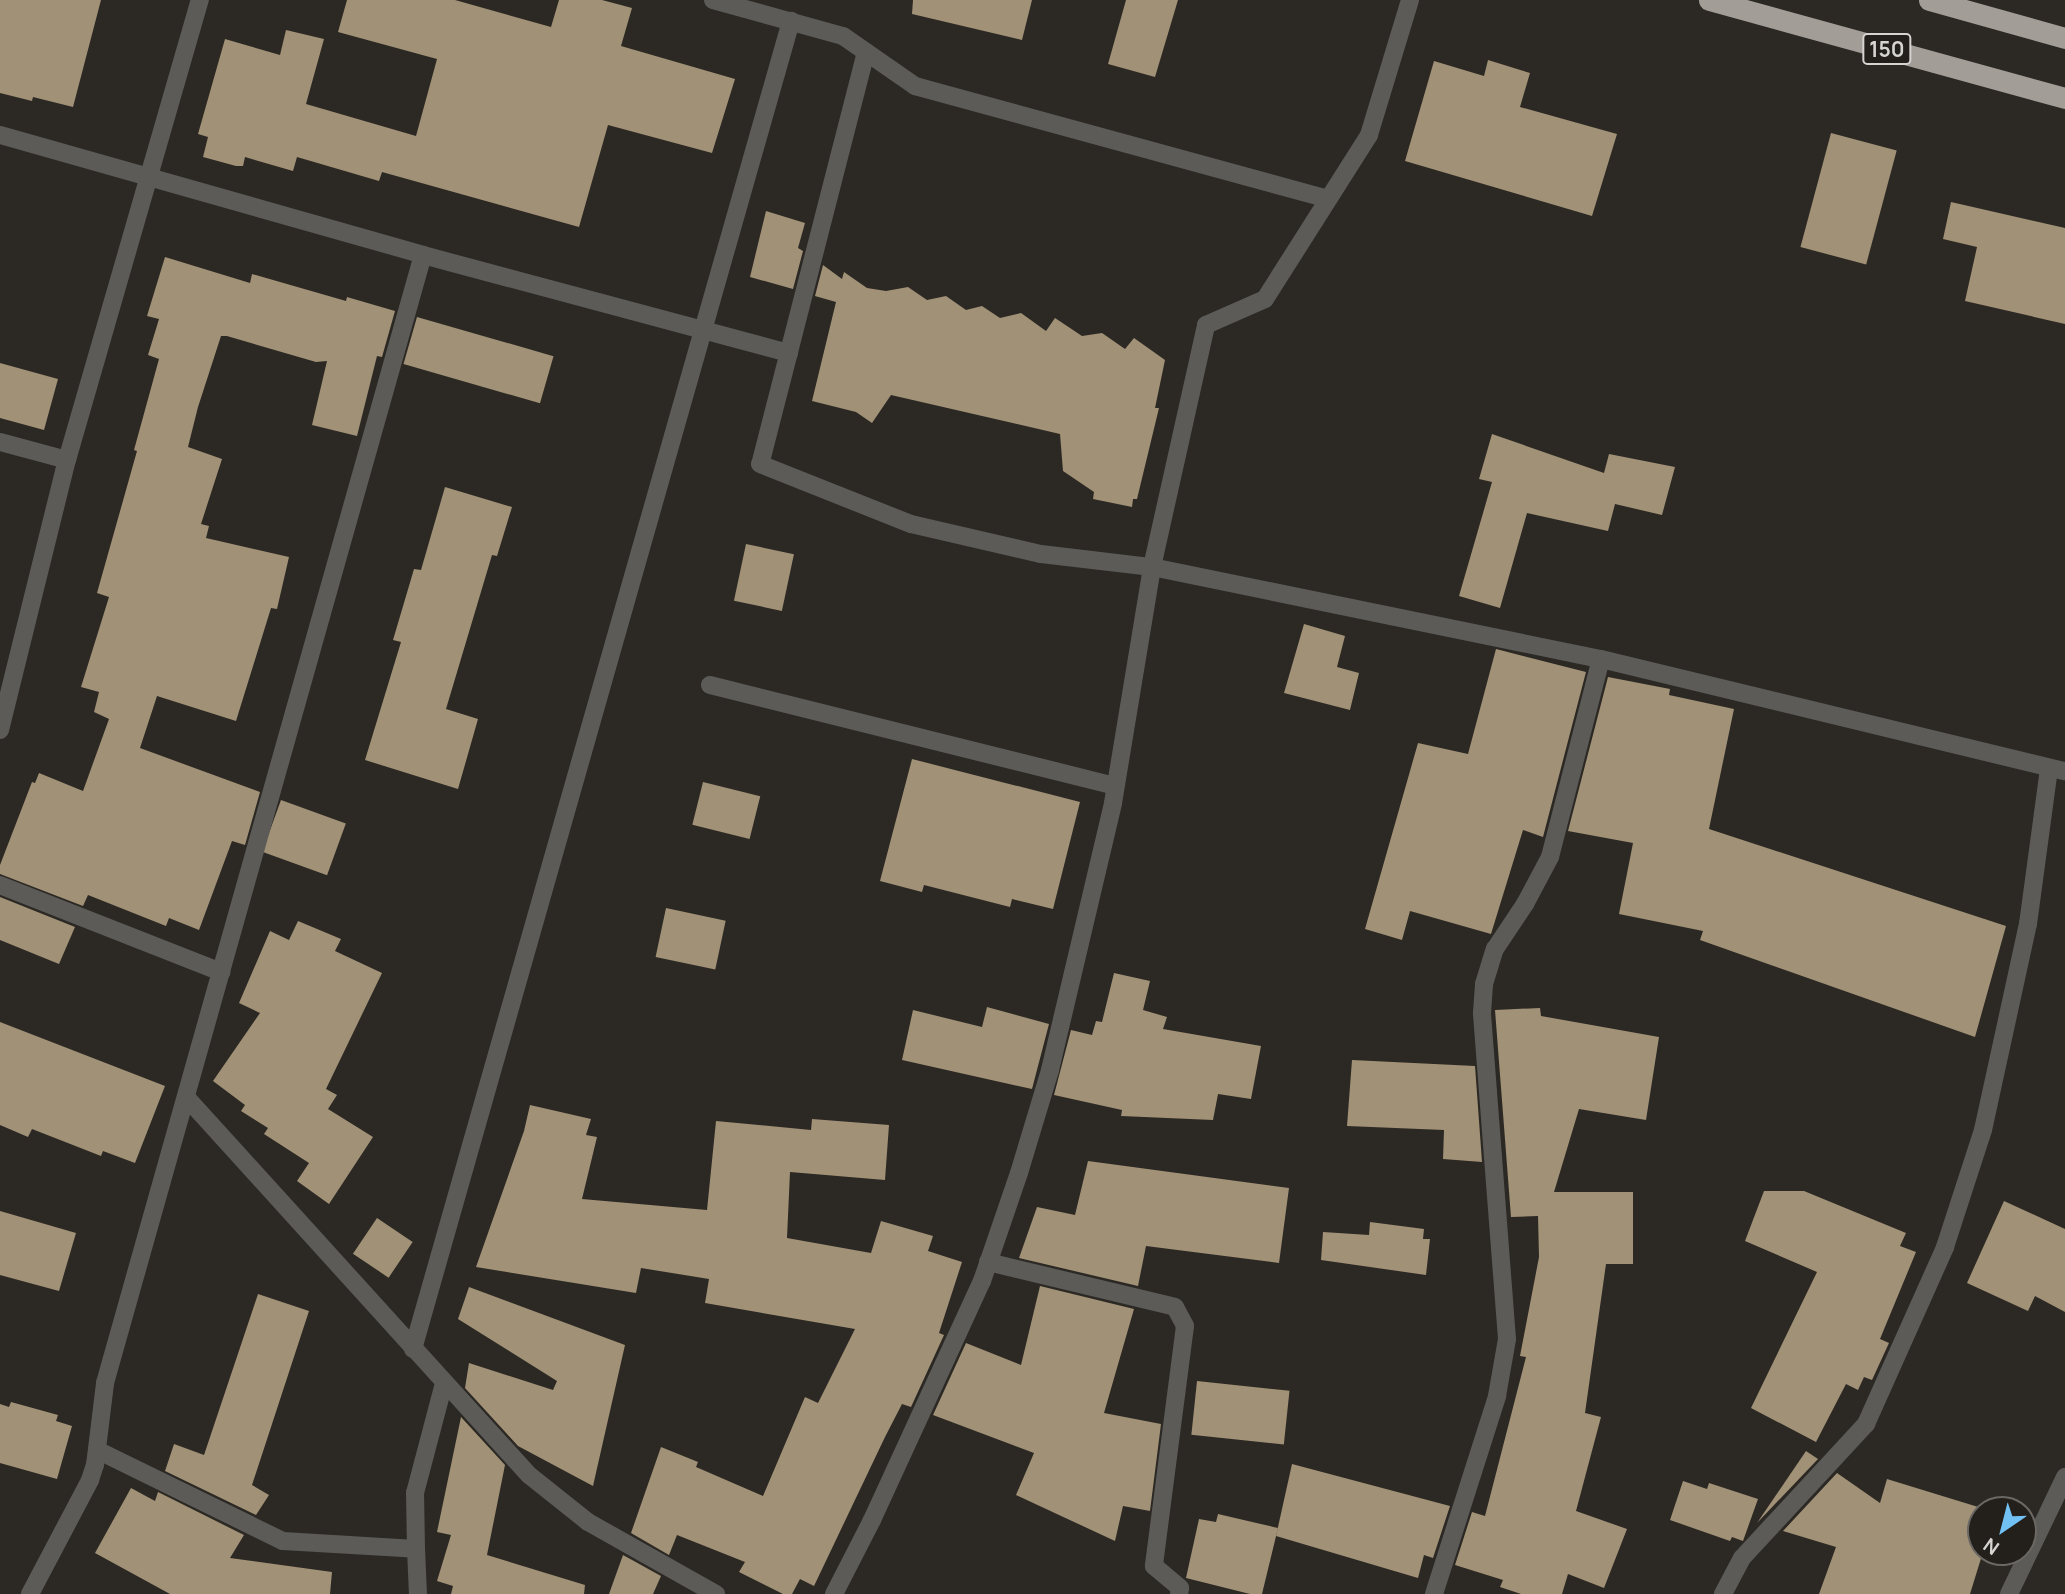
<!DOCTYPE html>
<html>
<head>
<meta charset="utf-8">
<style>
	body { margin:0 }
	#map { position:relative; width:2065px; height:1594px; overflow:hidden; background:#2c2924; font-family:Manrope,sans-serif }
	div>[style] { position:absolute }
	[style*='--x'] { left:calc(var(--x)*1px); top:calc(var(--y)*1px); width:calc(var(--w)*1px); rotate:calc(var(--a)*1deg) }
	.building>* { inset:0; background:#a19176; transform-origin:0 0 }
	.lane>* { height:18px; margin:-9px; padding:0 9px; transform-origin:9px; border-radius:9px; background:#5c5b58 }
	.street>* { height:18px; margin:-9px; padding:0 9px; transform-origin:9px; border-radius:9px; background:#5c5b58 }
	.highway>* { height:21px; margin:-10.5px; padding:0 10.5px; transform-origin:10.5px; border-radius:10.5px; background:#a29d97 }
	span { translate:-50% -50%; white-space:nowrap; text-align:center; line-height:1.15; -webkit-text-stroke:7px #23201b; paint-order:stroke }
	.shield-label span { padding:2px 5px; background:#23201b; border:2px solid; border-radius:5px; -webkit-text-stroke-width:0 }
	.shield-label { font-size:21px; color:#d6d4d1; font-weight:700 }
	.north { position:absolute; left:1967px; top:1496px; width:70px; height:70px; box-sizing:border-box; background:#23201b; border:2px solid #6b6864; border-radius:50%; rotate:215deg; font-size:19px; font-weight:700; line-height:28px; text-align:center; color:#d6d4d1 }
	.north::after { content:''; display:block; margin:auto; width:24px; height:32px; background:#72c1f5; clip-path:polygon(50% 0,100% 100%,50% 72%,0 100%) }
</style>
</head>
<body>
<div id="map">
	<div class="building">
		<div style="clip-path:polygon(0 0,101px 0,73px 107px,33px 97px,32px 101px,0 93px)"></div>
		<div style="clip-path:polygon(347px 0,455px 0,551px 27px,559px 0,602px 0,632px 8px,621px 46px,735px 79px,712px 153px,608px 125px,579px 227px,382px 172px,379px 181px,297px 157px,293px 171px,245px 157px,243px 166px,236px 166px,203px 157px,208px 137px,198px 134px,225px 39px,280px 55px,286px 30px,324px 39px,306px 104px,416px 136px,437px 59px,338px 32px)"></div>
		<div style="clip-path:polygon(913px 0,1032px 0,1022px 40px,912px 14px)"></div>
		<div style="clip-path:polygon(1126px 0,1178px 0,1155px 77px,1108px 64px)"></div>
		<div style="clip-path:polygon(1488px 60px,1530px 73px,1520px 107px,1617px 134px,1592px 216px,1405px 161px,1434px 61px,1484px 76px)"></div>
		<div style="left:1831px;top:133px;width:68px;height:118px;rotate:15deg"></div>
		<div style="clip-path:polygon(1951px 202px,2065px 228px,2065px 324px,1965px 301px,1977px 247px,1943px 239px)"></div>
		<div style="clip-path:polygon(766px 211px,805px 223px,798px 248px,803px 251px,793px 289px,750px 277px)"></div>
		<div style="clip-path:polygon(165px 257px,250px 283px,252px 274px,346px 301px,347px 297px,395px 311px,382px 357px,377px 356px,357px 436px,312px 425px,327px 361px,316px 362px,227px 336px,221px 336px,198px 407px,188px 447px,222px 459px,201px 524px,209px 526px,206px 538px,289px 557px,277px 609px,271px 608px,236px 721px,157px 696px,140px 748px,260px 792px,245px 845px,232px 841px,199px 930px,169px 918px,166px 926px,88px 895px,83px 906px,0 874px,0 865px,32px 782px,35px 783px,39px 773px,83px 791px,109px 719px,94px 712px,99px 692px,81px 687px,109px 597px,97px 593px,137px 451px,134px 450px,159px 359px,148px 355px,159px 319px,147px 316px)"></div>
		<div style="clip-path:polygon(823px 265px,842px 279px,844px 272px,867px 288px,886px 291px,908px 287px,927px 300px,946px 296px,966px 310px,982px 306px,1000px 318px,1021px 313px,1046px 331px,1055px 318px,1082px 336px,1102px 333px,1125px 349px,1134px 338px,1165px 360px,1155px 408px,1159px 408px,1137px 499px,1133px 499px,1132px 507px,1093px 499px,1094px 492px,1063px 471px,1060px 434px,891px 395px,872px 423px,856px 412px,812px 401px,836px 302px,815px 296px)"></div>
		<div style="left:417px;top:317px;width:142px;height:49px;rotate:16deg"></div>
		<div style="clip-path:polygon(0 363px,58px 379px,44px 430px,0 418px)"></div>
		<div style="clip-path:polygon(1492px 434px,1604px 473px,1609px 454px,1675px 467px,1662px 515px,1615px 504px,1608px 531px,1527px 513px,1500px 608px,1459px 596px,1492px 482px,1479px 479px)"></div>
		<div style="clip-path:polygon(445px 487px,512px 507px,497px 556px,492px 555px,446px 709px,478px 719px,458px 789px,365px 760px,401px 642px,393px 640px,414px 569px,421px 570px)"></div>
		<div style="left:746px;top:544px;width:49px;height:58px;rotate:12deg"></div>
		<div style="clip-path:polygon(1304px 624px,1345px 636px,1337px 667px,1359px 673px,1350px 710px,1284px 693px)"></div>
		<div style="clip-path:polygon(1496px 649px,1586px 672px,1543px 837px,1523px 830px,1491px 934px,1410px 911px,1402px 940px,1365px 929px,1418px 743px,1468px 754px)"></div>
		<div style="clip-path:polygon(1608px 677px,1670px 689px,1669px 695px,1734px 709px,1709px 829px,2006px 926px,1975px 1037px,1700px 940px,1703px 931px,1619px 914px,1633px 843px,1568px 831px)"></div>
		<div style="clip-path:polygon(912px 759px,1080px 802px,1053px 909px,1012px 899px,1010px 907px,924px 885px,922px 892px,880px 881px)"></div>
		<div style="left:703px;top:782px;width:59px;height:44px;rotate:14deg"></div>
		<div style="left:281px;top:800px;width:69px;height:55px;rotate:20deg"></div>
		<div style="clip-path:polygon(0 897px,75px 927px,59px 964px,0 940px)"></div>
		<div style="left:666px;top:908px;width:61px;height:50px;rotate:12deg"></div>
		<div style="clip-path:polygon(298px 921px,341px 939px,335px 951px,382px 973px,326px 1089px,337px 1095px,328px 1109px,373px 1137px,329px 1204px,297px 1181px,309px 1163px,264px 1134px,268px 1128px,241px 1111px,245px 1105px,213px 1081px,260px 1013px,239px 1003px,270px 931px,289px 940px)"></div>
		<div style="clip-path:polygon(1114px 973px,1150px 981px,1143px 1010px,1167px 1017px,1163px 1029px,1261px 1046px,1251px 1099px,1218px 1094px,1213px 1120px,1121px 1116px,1122px 1110px,1054px 1095px,1071px 1030px,1092px 1035px,1096px 1021px,1102px 1022px)"></div>
		<div style="clip-path:polygon(987px 1007px,1049px 1024px,1032px 1089px,902px 1060px,913px 1010px,982px 1027px)"></div>
		<div style="clip-path:polygon(1540px 1008px,1541px 1016px,1659px 1037px,1646px 1120px,1579px 1109px,1554px 1192px,1633px 1192px,1633px 1264px,1606px 1264px,1585px 1413px,1601px 1417px,1576px 1511px,1627px 1529px,1604px 1588px,1568px 1574px,1562px 1594px,1521px 1594px,1500px 1587px,1503px 1580px,1455px 1565px,1472px 1512px,1485px 1516px,1526px 1357px,1520px 1356px,1539px 1257px,1538px 1216px,1511px 1217px,1495px 1010px)"></div>
		<div style="clip-path:polygon(0 1022px,165px 1086px,135px 1163px,103px 1151px,101px 1156px,32px 1129px,28px 1137px,0 1125px)"></div>
		<div style="clip-path:polygon(1352px 1060px,1475px 1066px,1482px 1162px,1443px 1159px,1444px 1130px,1347px 1126px)"></div>
		<div style="clip-path:polygon(530px 1105px,591px 1119px,586px 1135px,597px 1137px,582px 1199px,707px 1210px,716px 1121px,811px 1130px,812px 1119px,889px 1125px,885px 1180px,790px 1172px,787px 1238px,871px 1253px,881px 1221px,933px 1236px,928px 1251px,962px 1262px,939px 1333px,944px 1335px,911px 1407px,902px 1404px,885px 1437px,814px 1586px,800px 1579px,792px 1594px,783px 1594px,739px 1572px,745px 1562px,677px 1535px,669px 1555px,631px 1533px,661px 1447px,698px 1462px,696px 1467px,763px 1496px,805px 1397px,818px 1403px,855px 1329px,705px 1303px,709px 1279px,641px 1268px,636px 1293px,476px 1267px,524px 1131px)"></div>
		<div style="clip-path:polygon(1088px 1161px,1289px 1188px,1279px 1263px,1146px 1246px,1138px 1286px,1019px 1258px,1037px 1207px,1075px 1215px)"></div>
		<div style="clip-path:polygon(1764px 1191px,1804px 1191px,1906px 1233px,1900px 1246px,1916px 1252px,1880px 1339px,1889px 1343px,1872px 1380px,1864px 1377px,1858px 1390px,1846px 1384px,1816px 1442px,1751px 1408px,1817px 1272px,1745px 1241px)"></div>
		<div style="clip-path:polygon(2004px 1201px,2065px 1229px,2065px 1312px,2035px 1296px,2028px 1311px,1967px 1283px)"></div>
		<div style="clip-path:polygon(0 1211px,76px 1233px,59px 1291px,0 1275px)"></div>
		<div style="left:377px;top:1218px;width:43px;height:43px;rotate:34deg"></div>
		<div style="clip-path:polygon(1370px 1222px,1424px 1229px,1423px 1239px,1430px 1239px,1426px 1275px,1321px 1260px,1323px 1232px,1369px 1235px)"></div>
		<div style="clip-path:polygon(1040px 1286px,1134px 1309px,1104px 1413px,1161px 1424px,1150px 1511px,1123px 1506px,1115px 1541px,1016px 1495px,1034px 1453px,933px 1415px,966px 1343px,1021px 1365px)"></div>
		<div style="clip-path:polygon(469px 1287px,625px 1345px,593px 1486px,518px 1446px,465px 1388px,469px 1363px,553px 1390px,557px 1381px,458px 1319px)"></div>
		<div style="clip-path:polygon(258px 1294px,309px 1311px,252px 1485px,269px 1495px,256px 1515px,165px 1471px,174px 1444px,204px 1455px)"></div>
		<div style="left:1197px;top:1381px;width:93px;height:54px;rotate:6deg"></div>
		<div style="clip-path:polygon(11px 1402px,58px 1415px,56px 1421px,72px 1426px,57px 1479px,0 1463px,0 1404px,9px 1407px)"></div>
		<div style="clip-path:polygon(461px 1417px,505px 1465px,487px 1555px,585px 1585px,584px 1594px,451px 1594px,453px 1586px,437px 1581px,451px 1535px,437px 1532px)"></div>
		<div style="clip-path:polygon(1806px 1451px,1818px 1459px,1757px 1523px)"></div>
		<div style="clip-path:polygon(1292px 1464px,1450px 1506px,1433px 1558px,1424px 1555px,1418px 1578px,1276px 1536px)"></div>
		<div style="clip-path:polygon(1837px 1473px,1880px 1503px,1887px 1479px,1988px 1510px,1981px 1510px,1983px 1552px,1970px 1594px,1819px 1594px,1836px 1547px,1783px 1531px)"></div>
		<div style="clip-path:polygon(1683px 1481px,1707px 1489px,1709px 1483px,1758px 1499px,1743px 1541px,1732px 1537px,1730px 1541px,1670px 1520px)"></div>
		<div style="clip-path:polygon(131px 1488px,155px 1501px,158px 1492px,244px 1535px,230px 1558px,332px 1572px,330px 1594px,170px 1594px,95px 1553px)"></div>
		<div style="clip-path:polygon(1218px 1514px,1278px 1528px,1262px 1594px,1250px 1594px,1186px 1578px,1199px 1519px,1216px 1522px)"></div>
		<div style="clip-path:polygon(623px 1555px,661px 1576px,653px 1594px,609px 1594px)"></div>
	</div>
	<div class="lane">
		<div style="--x:416;--y:1549;--w:45;--a:87.5"></div>
	</div>
	<div class="street">
		<div style="--x:713;--y:0;--w:135;--a:15.5"></div>
		<div style="--x:843;--y:36;--w:88;--a:34.8"></div>
		<div style="--x:915;--y:86;--w:428;--a:15.3"></div>
		<div style="--x:866;--y:52;--w:425;--a:104.4"></div>
		<div style="--x:760;--y:464;--w:162;--a:21.7"></div>
		<div style="--x:911;--y:524;--w:133;--a:13"></div>
		<div style="--x:1041;--y:554;--w:112;--a:6.7"></div>
		<div style="--x:1152;--y:567;--w:458;--a:11.6"></div>
		<div style="--x:1601;--y:659;--w:477;--a:13.6"></div>
		<div style="--x:0;--y:135;--w:440;--a:15.8"></div>
		<div style="--x:423;--y:255;--w:379;--a:15"></div>
		<div style="--x:0;--y:442;--w:69;--a:15"></div>
		<div style="--x:710;--y:685;--w:417;--a:14"></div>
		<div style="--x:0;--y:730;--w:278;--a:-76.1"></div>
		<div style="--x:67;--y:460;--w:479;--a:-73.9"></div>
		<div style="--x:0;--y:885;--w:238;--a:21.5"></div>
		<div style="--x:186;--y:1097;--w:510;--a:47.78"></div>
		<div style="--x:529;--y:1475;--w:75;--a:38.5"></div>
		<div style="--x:588;--y:1522;--w:147;--a:29.4"></div>
		<div style="--x:988;--y:1262;--w:192;--a:13.5"></div>
		<div style="--x:1175;--y:1307;--w:21;--a:62"></div>
		<div style="--x:1185;--y:1326;--w:242;--a:97.4"></div>
		<div style="--x:1154;--y:1566;--w:34;--a:40"></div>
		<div style="--x:1180;--y:1588;--w:6;--a:99"></div>
		<div style="--x:413;--y:1349;--w:1381;--a:-74.11"></div>
		<div style="--x:97;--y:1450;--w:207;--a:26.1"></div>
		<div style="--x:283;--y:1541;--w:133;--a:3.4"></div>
		<div style="--x:416;--y:1549;--w:56;--a:-91"></div>
		<div style="--x:415;--y:1493;--w:114;--a:-75.2"></div>
		<div style="--x:30;--y:1594;--w:129;--a:-62.2"></div>
		<div style="--x:90;--y:1480;--w:16;--a:-72"></div>
		<div style="--x:95;--y:1465;--w:83;--a:-83"></div>
		<div style="--x:105;--y:1383;--w:1172;--a:-74.26"></div>
		<div style="--x:834;--y:1594;--w:83;--a:-62.8"></div>
		<div style="--x:872;--y:1520;--w:263;--a:-65.3"></div>
		<div style="--x:982;--y:1281;--w:114;--a:-71.1"></div>
		<div style="--x:1019;--y:1173;--w:108;--a:-73.2"></div>
		<div style="--x:1050;--y:1070;--w:274;--a:-76.7"></div>
		<div style="--x:1113;--y:803;--w:239;--a:-80.6"></div>
		<div style="--x:1152;--y:567;--w:248;--a:-77.4"></div>
		<div style="--x:1206;--y:325;--w:64;--a:-23.8"></div>
		<div style="--x:1265;--y:299;--w:194;--a:-57.6"></div>
		<div style="--x:1369;--y:135;--w:141;--a:-73.1"></div>
		<div style="--x:1434;--y:1594;--w:208;--a:-72.3"></div>
		<div style="--x:1497;--y:1396;--w:58;--a:-80"></div>
		<div style="--x:1507;--y:1339;--w:327;--a:-94.4"></div>
		<div style="--x:1482;--y:1013;--w:29;--a:-86"></div>
		<div style="--x:1484;--y:984;--w:37;--a:-73"></div>
		<div style="--x:1495;--y:949;--w:54;--a:-56.3"></div>
		<div style="--x:1525;--y:904;--w:53;--a:-62"></div>
		<div style="--x:1550;--y:857;--w:204;--a:-75.6"></div>
		<div style="--x:1723;--y:1594;--w:41;--a:-62.2"></div>
		<div style="--x:1742;--y:1558;--w:183;--a:-47.2"></div>
		<div style="--x:1866;--y:1424;--w:194;--a:-65.9"></div>
		<div style="--x:1945;--y:1247;--w:123;--a:-72"></div>
		<div style="--x:1983;--y:1130;--w:211;--a:-77.7"></div>
		<div style="--x:2028;--y:924;--w:157;--a:-82.3"></div>
		<div style="--x:2009;--y:1594;--w:130;--a:-64.4"></div>
	</div>
	<div class="highway">
		<div style="--x:1709;--y:0;--w:369;--a:15.4"></div>
		<div style="--x:1929;--y:0;--w:141;--a:15.6"></div>
	</div>
	<div class="shield-label">
		<span style="left:1887px;top:49px">150</span>
	</div>
	<div class="north">N</div>
</div>
</body>
</html>
